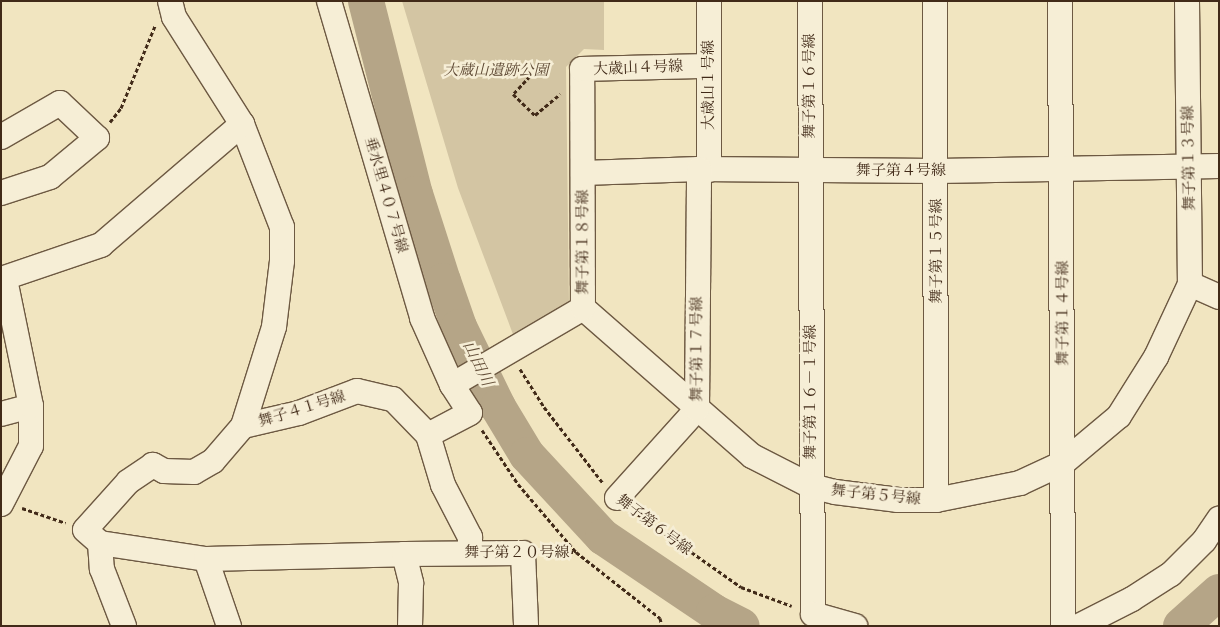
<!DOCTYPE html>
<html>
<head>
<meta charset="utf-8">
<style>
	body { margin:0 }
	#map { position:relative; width:1220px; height:627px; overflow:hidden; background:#f1e5c0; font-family:"IM FELL English","Noto Serif JP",serif }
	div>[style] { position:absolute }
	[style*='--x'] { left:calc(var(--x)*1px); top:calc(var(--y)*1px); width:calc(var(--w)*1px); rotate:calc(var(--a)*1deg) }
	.green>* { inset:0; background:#d3c5a3 }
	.river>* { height:36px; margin:-18px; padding:0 18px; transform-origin:18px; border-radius:18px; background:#b5a587 }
	.path>* { height:3px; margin-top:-1.5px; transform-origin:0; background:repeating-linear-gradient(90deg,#412a18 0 4px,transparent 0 6.5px) }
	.roads { filter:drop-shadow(1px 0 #6d5942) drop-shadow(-1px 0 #6d5942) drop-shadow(0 1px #6d5942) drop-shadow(0 -1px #6d5942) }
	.minor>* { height:24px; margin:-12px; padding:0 12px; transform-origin:12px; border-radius:12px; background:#f6eed6 }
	span { translate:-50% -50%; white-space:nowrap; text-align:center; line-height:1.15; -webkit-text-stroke:5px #f6eed6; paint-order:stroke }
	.street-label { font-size:15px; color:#412a18 }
	.park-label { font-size:15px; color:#5e4934; font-style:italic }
	.water-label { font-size:16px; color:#644f39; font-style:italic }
	.frame { position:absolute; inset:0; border:2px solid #412a18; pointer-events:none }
</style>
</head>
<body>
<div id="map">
	<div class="green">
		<div style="clip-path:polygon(402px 1px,604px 1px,604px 50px,584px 49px,566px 67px,569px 304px,514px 337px,458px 188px)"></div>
	</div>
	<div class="river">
		<div style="--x:366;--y:1;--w:199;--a:75.8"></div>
		<div style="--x:415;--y:194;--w:91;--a:72.2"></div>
		<div style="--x:443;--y:281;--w:49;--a:70.8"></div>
		<div style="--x:459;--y:327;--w:89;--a:64"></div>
		<div style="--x:498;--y:407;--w:56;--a:58.9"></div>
		<div style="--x:527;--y:455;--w:112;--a:47.2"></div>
		<div style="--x:603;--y:537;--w:134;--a:34"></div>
		<div style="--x:714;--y:612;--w:31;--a:27"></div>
		<div style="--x:1181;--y:626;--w:51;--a:-41.8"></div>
	</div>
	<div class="path">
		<div style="--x:535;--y:65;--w:12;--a:114"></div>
		<div style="--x:530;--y:76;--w:25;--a:133"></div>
		<div style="--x:513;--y:94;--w:30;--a:44"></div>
		<div style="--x:535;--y:115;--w:33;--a:-40"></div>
		<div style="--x:110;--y:122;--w:18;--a:-52"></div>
		<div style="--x:121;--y:108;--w:89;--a:-67.5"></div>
		<div style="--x:520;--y:369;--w:45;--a:57.7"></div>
		<div style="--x:544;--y:407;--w:96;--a:52.2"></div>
		<div style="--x:482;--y:430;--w:65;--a:56.3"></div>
		<div style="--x:518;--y:484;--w:89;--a:49.5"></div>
		<div style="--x:22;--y:508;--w:46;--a:18.8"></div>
		<div style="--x:633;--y:511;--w:132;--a:35.1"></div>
		<div style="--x:741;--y:587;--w:54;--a:20.4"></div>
		<div style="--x:543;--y:553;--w:33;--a:-2"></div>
		<div style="--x:576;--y:552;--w:107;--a:38.2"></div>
		<div style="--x:660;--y:618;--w:8;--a:76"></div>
	</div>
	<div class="roads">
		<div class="minor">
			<div style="--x:170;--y:1;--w:16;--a:76"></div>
			<div style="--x:174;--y:17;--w:127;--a:57.6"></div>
			<div style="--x:242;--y:124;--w:110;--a:68.8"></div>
			<div style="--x:282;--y:227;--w:34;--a:90"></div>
			<div style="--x:282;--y:261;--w:66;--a:96.9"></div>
			<div style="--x:274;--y:327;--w:104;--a:107.4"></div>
			<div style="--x:243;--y:426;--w:46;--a:130.6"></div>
			<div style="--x:213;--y:461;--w:22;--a:150"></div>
			<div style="--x:194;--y:472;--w:30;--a:-178"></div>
			<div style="--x:164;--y:471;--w:13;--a:-151"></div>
			<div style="--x:153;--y:465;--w:30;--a:146"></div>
			<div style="--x:128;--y:482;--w:64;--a:131.9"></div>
			<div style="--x:85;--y:530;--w:20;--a:41"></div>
			<div style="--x:100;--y:543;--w:107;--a:8.6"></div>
			<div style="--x:206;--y:559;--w:198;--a:-1.4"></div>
			<div style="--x:404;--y:554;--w:30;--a:76"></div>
			<div style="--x:411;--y:583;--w:43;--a:91.3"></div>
			<div style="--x:329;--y:1;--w:330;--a:73.6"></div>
			<div style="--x:422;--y:318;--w:73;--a:65.9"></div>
			<div style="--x:452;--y:385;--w:33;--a:57"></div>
			<div style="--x:470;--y:413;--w:47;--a:152.4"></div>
			<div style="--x:810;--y:1;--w:613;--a:89.72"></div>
			<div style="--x:813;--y:614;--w:44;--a:15.9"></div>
			<div style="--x:935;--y:1;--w:499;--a:89.9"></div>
			<div style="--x:1060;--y:1;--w:625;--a:89.72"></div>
			<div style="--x:1187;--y:1;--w:283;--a:89.4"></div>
			<div style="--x:1190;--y:284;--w:32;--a:24"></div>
			<div style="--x:1;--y:137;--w:68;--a:-30"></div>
			<div style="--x:60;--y:103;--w:51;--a:43.4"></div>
			<div style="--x:97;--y:138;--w:61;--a:140.3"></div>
			<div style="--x:50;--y:177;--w:52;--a:161.9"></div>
			<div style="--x:709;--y:170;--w:169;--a:-90"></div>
			<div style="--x:583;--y:173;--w:116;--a:-2"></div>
			<div style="--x:699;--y:169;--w:238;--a:0.5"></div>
			<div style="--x:937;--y:171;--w:282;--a:-1"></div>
			<div style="--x:1;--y:279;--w:106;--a:-18.8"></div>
			<div style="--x:101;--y:245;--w:186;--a:-40.6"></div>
			<div style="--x:583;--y:308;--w:225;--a:41.2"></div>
			<div style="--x:752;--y:456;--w:66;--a:27"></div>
			<div style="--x:811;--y:486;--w:25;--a:14"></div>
			<div style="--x:835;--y:492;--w:64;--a:7.2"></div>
			<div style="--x:898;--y:500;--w:38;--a:0"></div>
			<div style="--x:936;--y:500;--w:86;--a:-11.4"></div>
			<div style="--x:1020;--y:483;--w:47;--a:-24.9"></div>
			<div style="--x:1063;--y:463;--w:73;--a:-40"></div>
			<div style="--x:1119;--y:416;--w:70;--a:-57.9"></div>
			<div style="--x:1156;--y:357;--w:81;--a:-65"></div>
			<div style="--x:452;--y:385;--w:152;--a:-30.4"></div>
			<div style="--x:583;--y:308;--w:239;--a:-90.2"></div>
			<div style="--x:582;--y:69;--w:126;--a:-1.4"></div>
			<div style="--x:1;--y:414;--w:31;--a:-15"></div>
			<div style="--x:243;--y:426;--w:57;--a:-13.1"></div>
			<div style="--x:299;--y:413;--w:62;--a:-20.8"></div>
			<div style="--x:357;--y:391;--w:37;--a:13"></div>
			<div style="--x:393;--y:399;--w:50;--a:45.8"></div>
			<div style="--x:428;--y:435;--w:52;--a:73.3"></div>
			<div style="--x:443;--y:485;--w:59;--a:62.6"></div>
			<div style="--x:470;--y:537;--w:16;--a:90"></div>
			<div style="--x:617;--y:498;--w:120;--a:-48"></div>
			<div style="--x:697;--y:409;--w:240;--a:-89.5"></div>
			<div style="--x:1;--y:504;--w:65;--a:-62.7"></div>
			<div style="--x:31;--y:446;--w:40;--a:-90"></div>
			<div style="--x:31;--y:406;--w:130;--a:-101.6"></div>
			<div style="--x:100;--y:543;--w:26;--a:86"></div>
			<div style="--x:102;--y:569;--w:61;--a:68.9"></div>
			<div style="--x:404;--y:554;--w:119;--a:-0.5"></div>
			<div style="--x:523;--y:553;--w:73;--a:87.6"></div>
			<div style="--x:206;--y:559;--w:71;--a:71.1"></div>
			<div style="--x:1079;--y:626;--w:59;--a:-27"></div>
			<div style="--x:1132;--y:599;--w:46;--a:-32.7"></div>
			<div style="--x:1171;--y:574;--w:47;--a:-45"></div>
			<div style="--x:1204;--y:541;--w:27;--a:-56"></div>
		</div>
	</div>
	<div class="street-label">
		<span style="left:638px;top:68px;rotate:-2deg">大歳山４号線</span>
		<span style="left:709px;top:85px;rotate:-90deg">大歳山１号線</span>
		<span style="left:810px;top:86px;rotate:-90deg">舞子第１６号線</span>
		<span style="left:1189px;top:158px;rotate:-91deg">舞子第１３号線</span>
		<span style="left:901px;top:171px">舞子第４号線</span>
		<span style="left:386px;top:195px;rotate:74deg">垂水里４０７号線</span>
		<span style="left:583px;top:242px;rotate:-90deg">舞子第１８号線</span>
		<span style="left:937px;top:251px;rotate:-90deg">舞子第１５号線</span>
		<span style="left:1063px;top:313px;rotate:-90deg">舞子第１４号線</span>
		<span style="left:697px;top:349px;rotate:-90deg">舞子第１７号線</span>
		<span style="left:811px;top:392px;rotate:-90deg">舞子第１６－１号線</span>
		<span style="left:302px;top:409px;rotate:-17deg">舞子４１号線</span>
		<span style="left:876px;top:495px;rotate:6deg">舞子第５号線</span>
		<span style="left:654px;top:525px;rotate:37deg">舞子第６号線</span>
		<span style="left:517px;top:553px">舞子第２０号線</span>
	</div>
	<div class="park-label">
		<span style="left:496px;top:71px">大蔵山遺跡公園</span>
	</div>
	<div class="water-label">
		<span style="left:477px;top:364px;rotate:64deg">山田川</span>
	</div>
	<div class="frame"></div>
</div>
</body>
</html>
